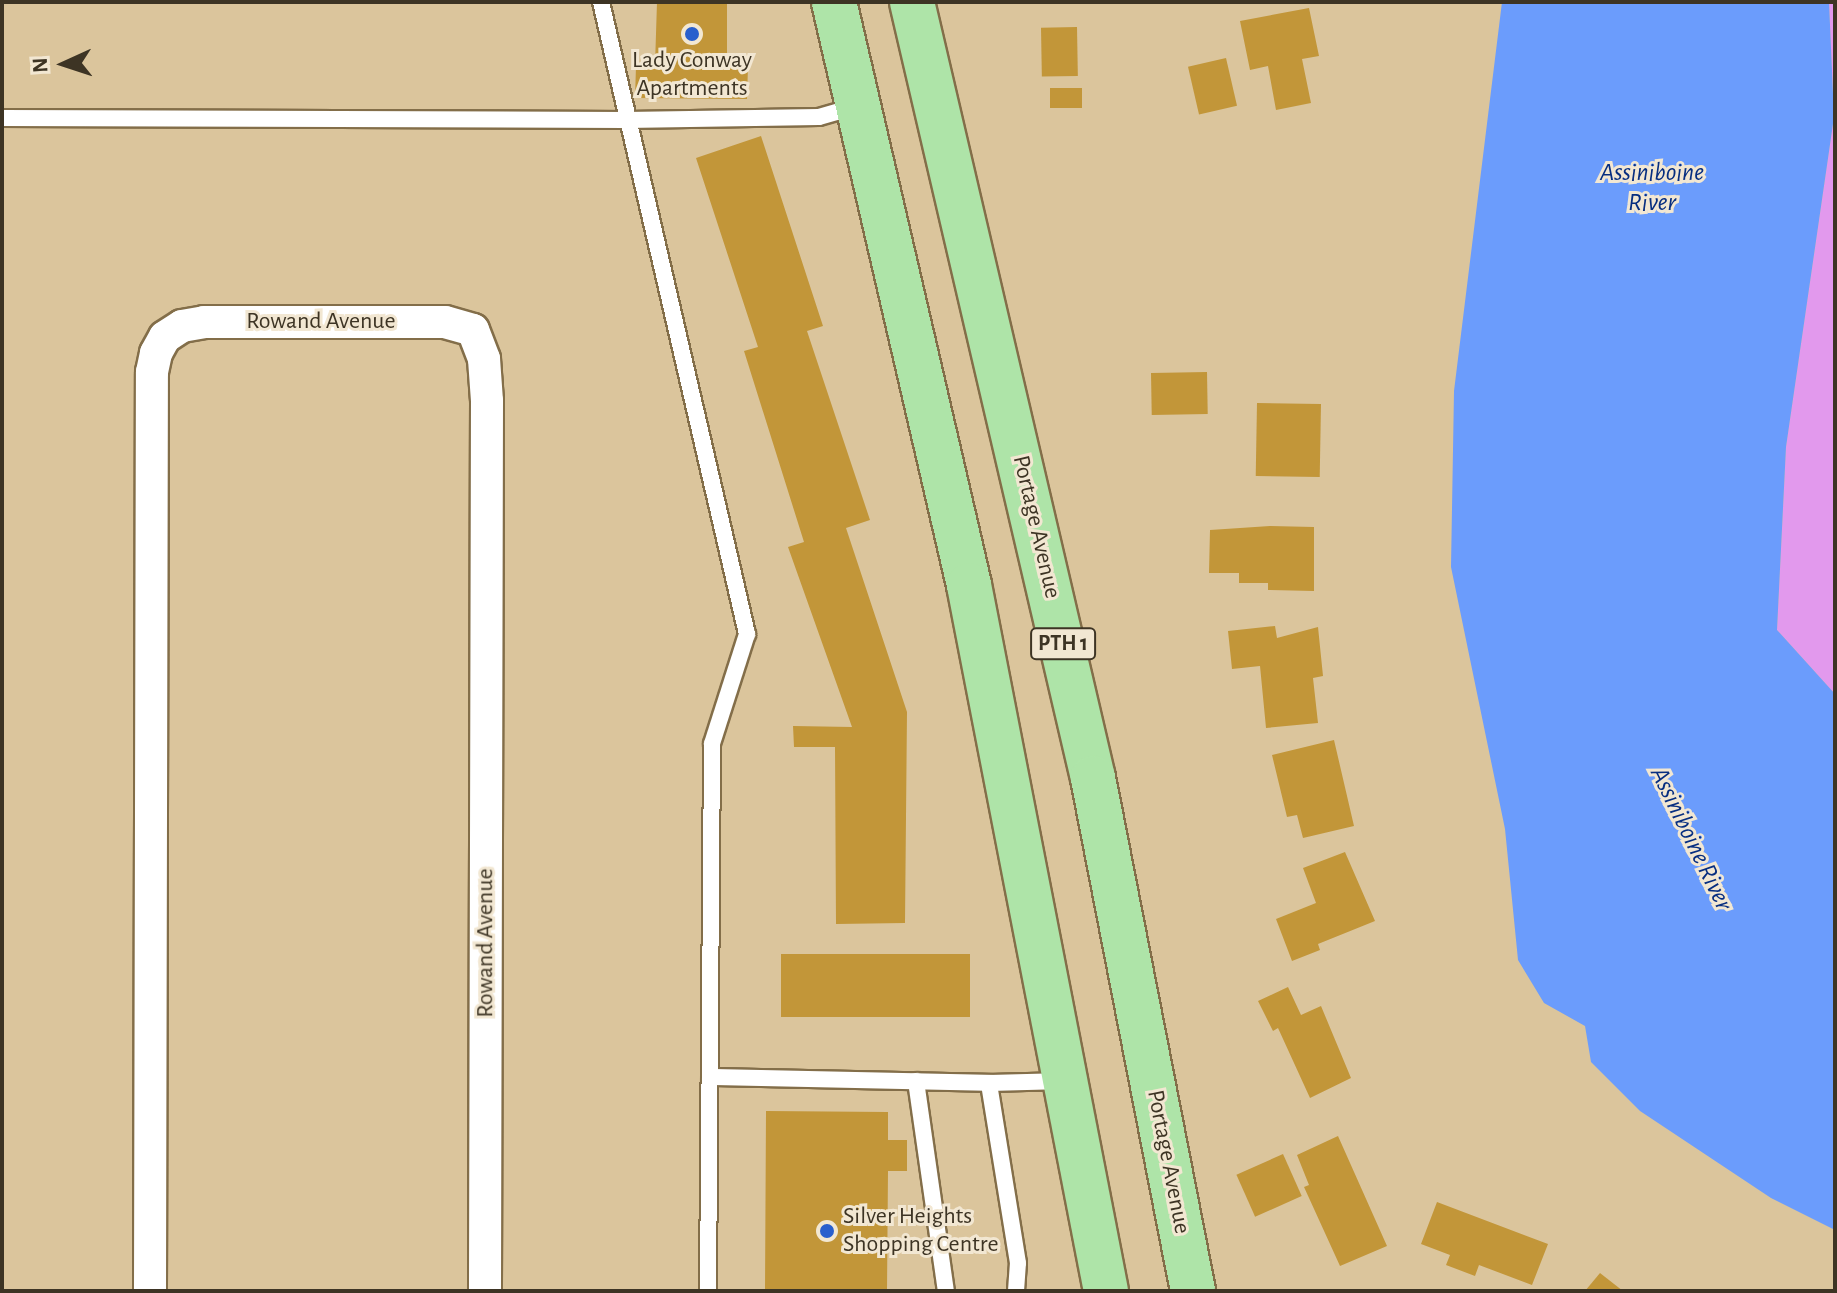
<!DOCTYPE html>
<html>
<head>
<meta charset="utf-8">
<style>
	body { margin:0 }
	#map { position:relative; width:1837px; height:1293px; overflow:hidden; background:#dbc59c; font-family:"Alegreya Sans",sans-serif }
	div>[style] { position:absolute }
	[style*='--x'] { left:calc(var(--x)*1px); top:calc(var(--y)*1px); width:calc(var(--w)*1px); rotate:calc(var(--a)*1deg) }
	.green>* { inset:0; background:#e299ed }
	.water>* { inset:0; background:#6b9cfc }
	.building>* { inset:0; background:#c29639; transform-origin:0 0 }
	.roads { filter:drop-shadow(2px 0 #836e49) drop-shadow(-2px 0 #836e49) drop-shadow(0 2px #836e49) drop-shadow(0 -2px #836e49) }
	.service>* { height:16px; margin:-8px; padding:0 8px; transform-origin:8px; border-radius:8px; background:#fff }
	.minor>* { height:32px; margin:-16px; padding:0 16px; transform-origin:16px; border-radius:16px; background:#fff }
	.trunk>* { height:44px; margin:-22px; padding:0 22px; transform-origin:22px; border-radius:22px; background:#aee4a8 }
	.dots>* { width:22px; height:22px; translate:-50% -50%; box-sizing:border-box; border:4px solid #f2e7d2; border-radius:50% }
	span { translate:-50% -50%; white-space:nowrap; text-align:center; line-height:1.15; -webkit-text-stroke:6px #f2e7d2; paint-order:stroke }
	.shield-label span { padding:2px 6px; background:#f2e7d2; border:2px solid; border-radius:6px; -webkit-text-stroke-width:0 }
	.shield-label { font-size:22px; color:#3d3424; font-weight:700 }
	.poi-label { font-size:24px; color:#3d3424 }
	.left { translate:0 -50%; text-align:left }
	.street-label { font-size:24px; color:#3d3424 }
	.water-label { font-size:26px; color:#072e80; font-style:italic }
	.frame { position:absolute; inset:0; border:4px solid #3d3424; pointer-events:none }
	.north { position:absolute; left:24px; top:24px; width:80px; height:80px; -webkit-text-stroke:6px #f2e7d2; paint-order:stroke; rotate:267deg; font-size:22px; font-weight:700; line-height:32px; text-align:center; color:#3d3424 }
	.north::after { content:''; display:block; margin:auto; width:28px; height:36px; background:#3d3424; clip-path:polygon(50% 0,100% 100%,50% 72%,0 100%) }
</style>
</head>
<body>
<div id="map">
	<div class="green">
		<div style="clip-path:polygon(1829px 2px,1835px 2px,1835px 694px,1777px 630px,1786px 447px,1834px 117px)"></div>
	</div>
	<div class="water">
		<div style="clip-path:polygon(1502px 2px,1829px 2px,1834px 117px,1786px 447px,1777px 630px,1835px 694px,1835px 1230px,1771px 1198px,1640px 1111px,1591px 1062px,1585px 1026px,1544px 1003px,1518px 960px,1505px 829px,1451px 567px,1454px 391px)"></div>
	</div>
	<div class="building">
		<div style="clip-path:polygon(657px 2px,727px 2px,727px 66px,748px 66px,747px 99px,635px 98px,636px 66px,655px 65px)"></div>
		<div style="clip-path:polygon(1309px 8px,1319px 56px,1302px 59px,1311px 103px,1276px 110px,1268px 66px,1250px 70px,1240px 21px)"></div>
		<div style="left:1077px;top:27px;width:49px;height:36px;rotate:89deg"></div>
		<div style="left:1226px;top:58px;width:49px;height:39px;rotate:77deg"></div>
		<div style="left:1050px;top:88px;width:32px;height:20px"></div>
		<div style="clip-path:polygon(761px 136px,823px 326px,807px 331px,870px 520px,846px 528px,907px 712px,905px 923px,836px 924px,835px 747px,794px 747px,793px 726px,852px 727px,788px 547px,804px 542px,744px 351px,758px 347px,696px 158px)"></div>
		<div style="left:1207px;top:372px;width:42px;height:56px;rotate:89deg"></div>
		<div style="left:1257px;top:403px;width:64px;height:73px;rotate:1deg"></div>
		<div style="clip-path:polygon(1270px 526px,1314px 527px,1314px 591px,1268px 590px,1268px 583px,1239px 583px,1239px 573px,1209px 573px,1210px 530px)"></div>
		<div style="clip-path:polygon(1275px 626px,1277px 638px,1318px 627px,1323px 676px,1313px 678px,1318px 723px,1266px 728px,1260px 666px,1232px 669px,1228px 631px)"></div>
		<div style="clip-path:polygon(1334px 740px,1354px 826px,1303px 838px,1297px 815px,1287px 817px,1272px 755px)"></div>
		<div style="clip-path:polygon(1345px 852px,1375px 921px,1318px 944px,1320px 950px,1292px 961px,1276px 919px,1316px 903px,1303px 868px)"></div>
		<div style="left:781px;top:954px;width:189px;height:63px"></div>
		<div style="clip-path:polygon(1288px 987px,1301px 1015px,1321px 1006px,1351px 1078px,1310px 1098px,1278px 1028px,1273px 1031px,1258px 1001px)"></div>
		<div style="clip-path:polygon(766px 1111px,888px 1112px,888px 1140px,907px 1140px,907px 1171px,888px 1171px,887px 1291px,765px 1291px)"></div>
		<div style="clip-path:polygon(1338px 1136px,1387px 1246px,1340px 1266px,1304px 1187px,1309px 1185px,1297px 1155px)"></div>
		<div style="left:1283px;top:1154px;width:46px;height:51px;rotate:66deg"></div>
		<div style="clip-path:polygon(1437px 1202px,1548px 1244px,1532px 1285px,1479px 1265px,1475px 1276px,1446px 1265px,1450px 1255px,1421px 1244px)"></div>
		<div style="clip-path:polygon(1600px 1273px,1623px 1291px,1585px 1291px)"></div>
	</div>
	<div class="roads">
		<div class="service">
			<div style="--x:601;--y:2;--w:649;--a:76.99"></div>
			<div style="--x:747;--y:634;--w:115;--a:107.7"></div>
			<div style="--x:712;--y:744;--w:547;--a:90.42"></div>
			<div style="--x:2;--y:118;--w:624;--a:0.18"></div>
			<div style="--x:626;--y:120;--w:193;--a:-0.9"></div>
			<div style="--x:819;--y:117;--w:37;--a:-16"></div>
			<div style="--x:710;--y:1077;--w:279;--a:1.2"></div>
			<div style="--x:916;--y:1081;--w:212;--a:81.9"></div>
			<div style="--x:1016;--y:1291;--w:28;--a:-86"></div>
			<div style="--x:1018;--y:1263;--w:182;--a:-99.2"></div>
			<div style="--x:989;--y:1083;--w:76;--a:-1.5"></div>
		</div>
		<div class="minor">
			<div style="--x:150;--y:1291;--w:919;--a:-89.88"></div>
			<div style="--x:152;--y:372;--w:19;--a:-78"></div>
			<div style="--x:156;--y:353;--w:18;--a:-61"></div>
			<div style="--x:165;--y:337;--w:20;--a:-33"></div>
			<div style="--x:182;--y:326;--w:22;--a:-10"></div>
			<div style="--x:204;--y:322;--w:241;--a:0"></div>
			<div style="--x:445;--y:322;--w:29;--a:16"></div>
			<div style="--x:473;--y:330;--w:31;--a:69"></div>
			<div style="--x:484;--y:359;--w:42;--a:85.9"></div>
			<div style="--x:487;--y:401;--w:890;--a:90.13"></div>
		</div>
		<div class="trunk">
			<div style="--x:834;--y:2;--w:598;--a:76.96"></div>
			<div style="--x:969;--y:585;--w:719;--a:79.02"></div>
			<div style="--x:912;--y:2;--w:797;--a:76.87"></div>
			<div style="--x:1093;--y:778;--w:523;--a:78.97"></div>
		</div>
	</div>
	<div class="dots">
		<div style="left:692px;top:34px;background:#295fcd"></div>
		<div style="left:827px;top:1231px;background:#295fcd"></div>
	</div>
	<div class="shield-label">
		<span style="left:1063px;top:644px">PTH 1</span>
	</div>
	<div class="poi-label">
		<span style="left:692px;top:75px">Lady Conway<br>Apartments</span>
		<span class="left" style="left:843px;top:1231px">Silver Heights<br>Shopping Centre</span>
	</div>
	<div class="street-label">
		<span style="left:321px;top:322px">Rowand Avenue</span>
		<span style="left:1036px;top:527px;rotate:77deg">Portage Avenue</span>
		<span style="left:486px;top:943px;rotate:-90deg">Rowand Avenue</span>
		<span style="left:1168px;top:1162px;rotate:79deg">Portage Avenue</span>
	</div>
	<div class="water-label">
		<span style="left:1652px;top:188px">Assiniboine<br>River</span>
		<span style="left:1691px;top:839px;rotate:64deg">Assiniboine River</span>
	</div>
	<div class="frame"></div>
	<div class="north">N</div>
</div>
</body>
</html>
